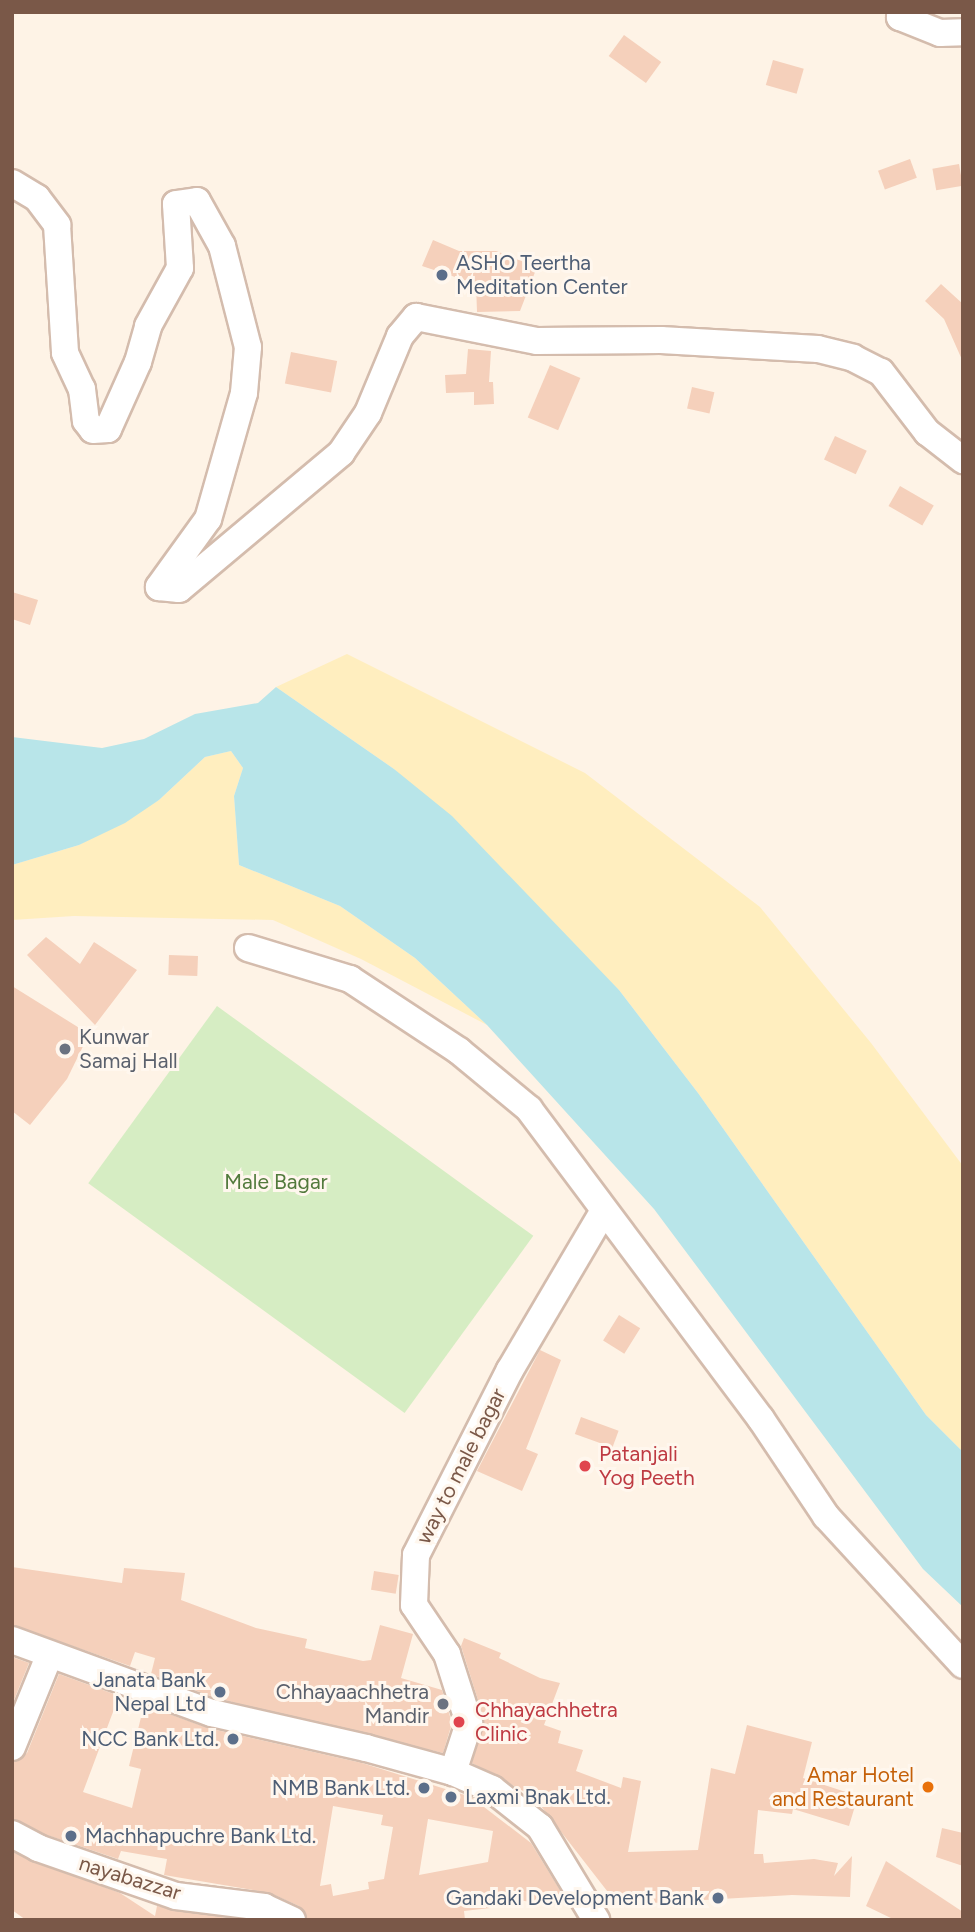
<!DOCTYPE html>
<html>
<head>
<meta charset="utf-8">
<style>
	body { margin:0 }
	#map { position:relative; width:975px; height:1932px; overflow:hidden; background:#fef3e6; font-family:Figtree,sans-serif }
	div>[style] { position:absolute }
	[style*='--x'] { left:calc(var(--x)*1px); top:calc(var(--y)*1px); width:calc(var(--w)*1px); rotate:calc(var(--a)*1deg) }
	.green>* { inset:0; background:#d6edc3; transform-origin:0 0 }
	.sand>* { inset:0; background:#ffeebf }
	.water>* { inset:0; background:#b8e5e9 }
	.building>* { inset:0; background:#f5d0bb; transform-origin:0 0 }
	.roads { filter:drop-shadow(2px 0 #d4bcad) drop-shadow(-2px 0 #d4bcad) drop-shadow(0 2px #d4bcad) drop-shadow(0 -2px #d4bcad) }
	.minor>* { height:26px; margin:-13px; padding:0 13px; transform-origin:13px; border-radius:13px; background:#fff }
	.dots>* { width:19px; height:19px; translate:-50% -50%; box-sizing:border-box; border:4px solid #fff7ee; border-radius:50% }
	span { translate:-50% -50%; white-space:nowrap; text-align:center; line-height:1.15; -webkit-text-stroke:6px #fff7ee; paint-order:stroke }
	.service-label { font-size:21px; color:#4e5e75 }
	.left { translate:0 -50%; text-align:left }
	.right { translate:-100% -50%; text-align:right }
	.worship-label { font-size:21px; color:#5b616d }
	.park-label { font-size:21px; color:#527a3c }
	.health-label { font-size:21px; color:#be3a42 }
	.street-label { font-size:21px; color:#7a5848 }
	.food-label { font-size:21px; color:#c56008 }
	.frame { position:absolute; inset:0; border:14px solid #7a5848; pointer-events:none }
</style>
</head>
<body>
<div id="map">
	<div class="green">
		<div style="left:217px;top:1006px;width:391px;height:219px;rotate:36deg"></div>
	</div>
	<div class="sand">
		<div style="clip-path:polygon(347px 654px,585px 773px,760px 907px,871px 1043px,963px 1166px,963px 1452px,926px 1415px,698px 1093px,619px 990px,394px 769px,276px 687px)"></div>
		<div style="clip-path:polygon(231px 751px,243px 768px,234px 796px,239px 865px,340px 906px,415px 958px,487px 1025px,361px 959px,273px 920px,74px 916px,12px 920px,12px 865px,79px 845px,159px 800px,205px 757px)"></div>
	</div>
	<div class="water">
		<div style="clip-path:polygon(276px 687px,394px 769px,452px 816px,619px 990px,698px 1093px,926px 1415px,963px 1452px,963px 1607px,923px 1569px,654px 1209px,487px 1025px,415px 958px,340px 906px,239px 865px,234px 796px,243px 768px,231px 751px,205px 757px,159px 800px,125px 823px,79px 845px,12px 865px,12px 737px,102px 748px,144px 739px,195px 714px,258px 703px)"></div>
	</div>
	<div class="building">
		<div style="left:624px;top:35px;width:46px;height:26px;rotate:36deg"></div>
		<div style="left:773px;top:60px;width:32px;height:26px;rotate:16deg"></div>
		<div style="left:910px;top:159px;width:20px;height:34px;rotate:70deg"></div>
		<div style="left:959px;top:164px;width:22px;height:27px;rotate:80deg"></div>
		<div style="clip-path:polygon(433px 240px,459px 251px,496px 251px,537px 267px,520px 311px,477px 312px,476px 284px,422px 266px)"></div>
		<div style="clip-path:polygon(941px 284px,963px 304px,963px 362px,944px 319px,925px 301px)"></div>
		<div style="clip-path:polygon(468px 349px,491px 351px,489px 382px,493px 382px,494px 404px,474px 405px,474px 392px,446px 393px,445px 375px,466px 374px)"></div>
		<div style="left:291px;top:352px;width:47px;height:32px;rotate:11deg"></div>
		<div style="left:550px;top:365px;width:33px;height:57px;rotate:23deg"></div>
		<div style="left:692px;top:387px;width:23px;height:22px;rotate:13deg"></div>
		<div style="left:835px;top:436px;width:35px;height:26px;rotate:25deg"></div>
		<div style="left:900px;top:486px;width:39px;height:23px;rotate:30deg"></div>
		<div style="clip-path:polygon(12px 592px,38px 600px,30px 625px,12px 619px)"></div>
		<div style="clip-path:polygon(46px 937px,80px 964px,94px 942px,137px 970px,95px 1025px,27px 955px)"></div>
		<div style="left:169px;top:955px;width:29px;height:20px;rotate:2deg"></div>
		<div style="clip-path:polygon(12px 986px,89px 1034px,67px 1079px,30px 1125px,12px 1111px)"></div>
		<div style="left:619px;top:1315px;width:25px;height:30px;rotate:32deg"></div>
		<div style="clip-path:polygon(540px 1350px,561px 1360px,526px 1449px,538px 1454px,522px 1491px,477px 1471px)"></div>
		<div style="left:581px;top:1417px;width:40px;height:18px;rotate:20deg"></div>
		<div style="clip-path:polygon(12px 1567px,122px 1583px,124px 1568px,185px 1573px,181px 1600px,256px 1628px,307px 1639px,305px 1648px,363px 1661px,371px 1660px,380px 1625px,413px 1634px,401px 1678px,442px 1690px,452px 1723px,443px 1753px,216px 1698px,151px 1674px,155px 1658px,135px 1652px,130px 1666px,12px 1625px)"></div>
		<div style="left:374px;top:1571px;width:25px;height:19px;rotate:9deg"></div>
		<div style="clip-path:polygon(464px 1638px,501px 1653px,499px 1658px,540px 1678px,560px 1683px,544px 1725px,561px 1731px,558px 1743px,583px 1750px,576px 1771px,621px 1788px,623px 1777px,641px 1781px,628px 1852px,698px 1850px,711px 1768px,735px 1774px,747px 1725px,812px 1742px,803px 1778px,858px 1796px,849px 1826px,793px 1809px,792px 1814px,758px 1810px,754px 1854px,763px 1854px,764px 1863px,814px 1859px,838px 1863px,834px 1876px,852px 1856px,850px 1897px,792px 1895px,618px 1905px,534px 1797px,472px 1763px,484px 1719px,461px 1646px)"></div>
		<div style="clip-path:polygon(12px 1657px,29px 1663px,12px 1705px)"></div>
		<div style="clip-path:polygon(evenodd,59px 1674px,119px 1696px,83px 1792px,132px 1808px,141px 1769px,129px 1766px,144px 1705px,208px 1728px,362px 1763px,471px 1797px,531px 1843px,563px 1895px,561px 1906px,517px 1900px,517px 1905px,464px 1911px,465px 1920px,308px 1920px,299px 1906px,270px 1893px,164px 1875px,167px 1859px,121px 1851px,118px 1859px,44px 1834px,12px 1818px,12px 1762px,27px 1753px,59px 1674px,333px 1806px,383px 1815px,381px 1825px,393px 1827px,384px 1879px,368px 1882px,369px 1889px,333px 1896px,331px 1884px,320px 1886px,333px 1806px,59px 1674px,428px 1819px,493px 1831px,488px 1862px,419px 1875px,428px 1819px)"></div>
		<div style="clip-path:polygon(942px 1828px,963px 1833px,963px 1866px,936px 1857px)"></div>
		<div style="clip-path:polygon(12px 1852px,120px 1893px,155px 1916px,157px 1906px,239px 1920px,26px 1920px,12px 1910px)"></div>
		<div style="clip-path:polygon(886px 1861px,963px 1912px,963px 1920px,895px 1920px,866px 1906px)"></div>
	</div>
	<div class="roads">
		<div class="minor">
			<div style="--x:903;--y:12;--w:6;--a:121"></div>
			<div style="--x:900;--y:17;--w:43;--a:21.8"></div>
			<div style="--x:940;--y:33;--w:23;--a:-2"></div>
			<div style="--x:12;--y:183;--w:29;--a:31"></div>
			<div style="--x:37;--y:198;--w:34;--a:53"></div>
			<div style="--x:57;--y:225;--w:128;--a:86.4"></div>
			<div style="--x:65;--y:353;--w:40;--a:65"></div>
			<div style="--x:82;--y:389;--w:32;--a:83"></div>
			<div style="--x:86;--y:421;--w:11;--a:52"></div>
			<div style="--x:93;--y:430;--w:15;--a:-4"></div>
			<div style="--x:108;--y:429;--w:73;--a:-65.9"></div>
			<div style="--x:138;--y:362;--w:37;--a:-74"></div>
			<div style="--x:148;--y:326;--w:66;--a:-61.1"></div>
			<div style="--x:180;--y:268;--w:64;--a:-93.6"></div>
			<div style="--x:176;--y:204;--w:21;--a:-8"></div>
			<div style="--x:197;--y:201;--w:51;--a:60.9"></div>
			<div style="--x:222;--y:246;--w:104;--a:75.6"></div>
			<div style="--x:248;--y:347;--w:46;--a:95"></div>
			<div style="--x:244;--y:393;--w:131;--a:105.9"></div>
			<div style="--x:208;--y:519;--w:84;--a:125.8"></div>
			<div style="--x:159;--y:587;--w:20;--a:6"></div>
			<div style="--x:179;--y:589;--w:212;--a:-40"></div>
			<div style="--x:341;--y:453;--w:48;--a:-56"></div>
			<div style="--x:368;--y:413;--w:83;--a:-67.4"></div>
			<div style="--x:400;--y:336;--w:25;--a:-50"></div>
			<div style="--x:416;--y:317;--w:123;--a:11.2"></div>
			<div style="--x:537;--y:341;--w:124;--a:-0.5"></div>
			<div style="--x:661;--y:340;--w:157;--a:3.3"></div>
			<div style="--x:818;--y:349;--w:36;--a:14"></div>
			<div style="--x:853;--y:358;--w:31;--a:27"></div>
			<div style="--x:881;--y:372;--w:76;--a:52.5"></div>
			<div style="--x:927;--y:432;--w:46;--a:37.9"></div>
			<div style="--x:248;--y:948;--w:107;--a:16.9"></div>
			<div style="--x:350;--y:979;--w:131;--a:33.4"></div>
			<div style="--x:459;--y:1051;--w:91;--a:39.6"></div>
			<div style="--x:529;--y:1109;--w:387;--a:53.2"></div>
			<div style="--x:761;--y:1419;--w:117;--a:56.2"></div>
			<div style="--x:826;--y:1516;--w:202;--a:47.4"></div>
			<div style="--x:12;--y:1640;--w:213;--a:20.1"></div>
			<div style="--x:212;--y:1713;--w:158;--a:12.8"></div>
			<div style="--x:366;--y:1748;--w:90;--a:15.4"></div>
			<div style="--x:453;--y:1772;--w:43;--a:23.6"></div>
			<div style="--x:492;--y:1789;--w:61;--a:38.4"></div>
			<div style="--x:540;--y:1827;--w:109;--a:58.9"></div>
			<div style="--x:12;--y:1747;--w:100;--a:-67.8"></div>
			<div style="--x:453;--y:1772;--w:52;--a:-71.9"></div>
			<div style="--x:469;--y:1723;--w:72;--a:-107.7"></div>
			<div style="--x:447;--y:1654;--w:59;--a:-124"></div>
			<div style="--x:414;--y:1605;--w:50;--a:-87.7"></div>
			<div style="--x:416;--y:1555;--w:208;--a:-63.1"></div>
			<div style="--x:510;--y:1370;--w:183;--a:-59.5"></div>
			<div style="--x:12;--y:1834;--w:30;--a:28"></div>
			<div style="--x:38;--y:1848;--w:146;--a:19.2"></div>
			<div style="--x:176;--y:1896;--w:89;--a:7.1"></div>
			<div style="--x:264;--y:1907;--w:31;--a:25"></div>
		</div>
	</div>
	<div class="dots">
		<div style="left:442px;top:275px;background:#5c6f8a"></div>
		<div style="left:65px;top:1049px;background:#6b7280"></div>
		<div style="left:585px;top:1466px;background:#e0444e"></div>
		<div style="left:220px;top:1692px;background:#5c6f8a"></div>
		<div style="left:443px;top:1704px;background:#6b7280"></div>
		<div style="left:459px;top:1722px;background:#e0444e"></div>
		<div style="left:233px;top:1739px;background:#5c6f8a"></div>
		<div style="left:928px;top:1787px;background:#e8710a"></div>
		<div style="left:424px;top:1788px;background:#5c6f8a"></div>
		<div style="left:451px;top:1797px;background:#5c6f8a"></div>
		<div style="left:71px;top:1836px;background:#5c6f8a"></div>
		<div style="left:718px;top:1898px;background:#5c6f8a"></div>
	</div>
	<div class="service-label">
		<span class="left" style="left:456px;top:275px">ASHO Teertha<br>Meditation Center</span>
		<span class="right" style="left:206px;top:1692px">Janata Bank<br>Nepal Ltd</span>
		<span class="right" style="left:219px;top:1739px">NCC Bank Ltd.</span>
		<span class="right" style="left:410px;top:1788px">NMB Bank Ltd.</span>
		<span class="left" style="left:465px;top:1797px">Laxmi Bnak Ltd.</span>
		<span class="left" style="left:85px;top:1836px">Machhapuchre Bank Ltd.</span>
		<span class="right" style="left:704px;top:1898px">Gandaki Development Bank</span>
	</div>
	<div class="worship-label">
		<span class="left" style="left:79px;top:1049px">Kunwar<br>Samaj Hall</span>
		<span class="right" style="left:429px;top:1704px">Chhayaachhetra<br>Mandir</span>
	</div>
	<div class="park-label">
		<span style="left:276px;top:1182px">Male Bagar</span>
	</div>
	<div class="health-label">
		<span class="left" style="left:599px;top:1466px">Patanjali<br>Yog Peeth</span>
		<span class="left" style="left:475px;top:1722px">Chhayachhetra<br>Clinic</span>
	</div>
	<div class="street-label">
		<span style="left:461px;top:1466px;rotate:-63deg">way to male bagar</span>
		<span style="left:130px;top:1878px;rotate:17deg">nayabazzar</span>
	</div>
	<div class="food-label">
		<span class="right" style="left:914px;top:1787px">Amar Hotel<br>and Restaurant</span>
	</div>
	<div class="frame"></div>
</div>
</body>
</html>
